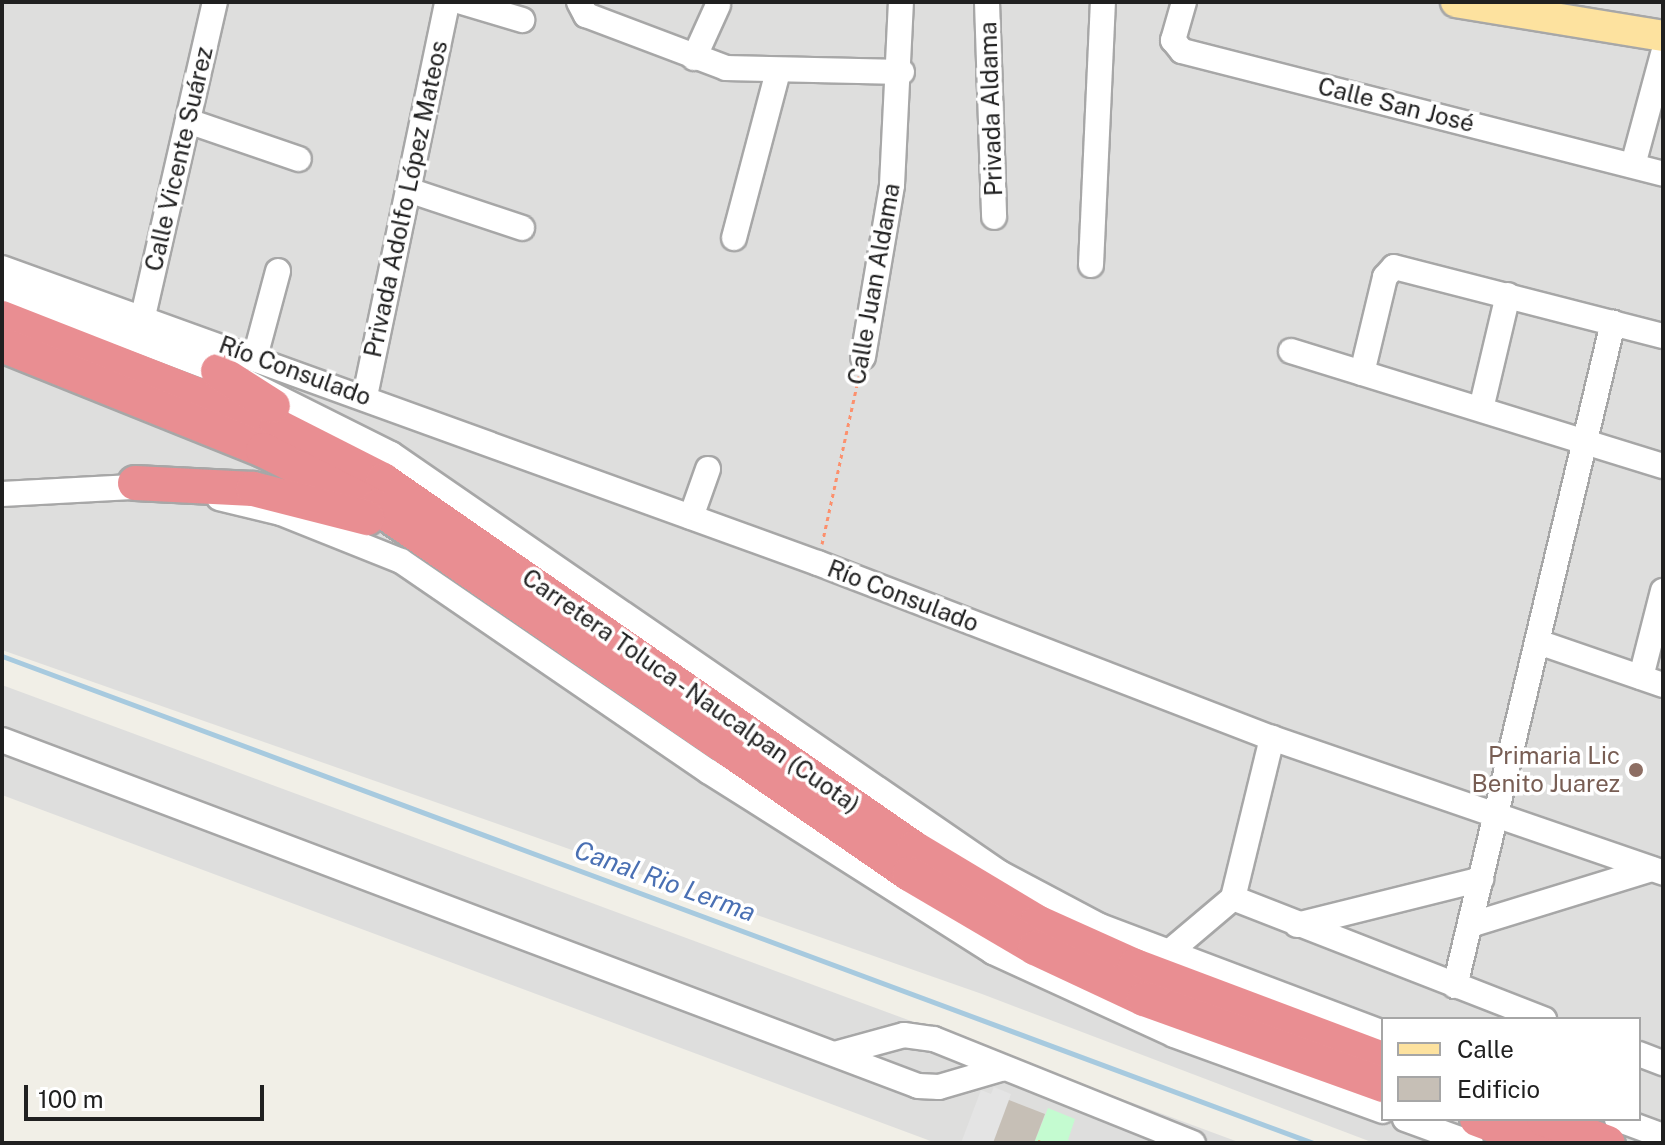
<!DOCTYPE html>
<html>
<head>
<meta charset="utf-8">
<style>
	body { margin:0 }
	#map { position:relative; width:1665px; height:1145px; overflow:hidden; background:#f1efe7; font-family:"Public Sans",sans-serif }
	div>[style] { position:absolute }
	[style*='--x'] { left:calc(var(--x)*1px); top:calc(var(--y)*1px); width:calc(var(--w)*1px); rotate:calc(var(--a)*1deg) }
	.residential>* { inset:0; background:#dededd }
	.park>* { inset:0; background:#c4fbd0 }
	.parking>* { inset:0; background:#e4e4e4 }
	.stream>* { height:5px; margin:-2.5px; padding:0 2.5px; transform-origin:2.5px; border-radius:2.5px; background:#a7cadf }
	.building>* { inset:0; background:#c6bfb6 }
	.path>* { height:3px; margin-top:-1.5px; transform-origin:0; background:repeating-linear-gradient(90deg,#fc906d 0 4px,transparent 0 8px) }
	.roads { filter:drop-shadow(2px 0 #a7a7a7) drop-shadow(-2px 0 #a7a7a7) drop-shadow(0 2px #a7a7a7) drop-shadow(0 -2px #a7a7a7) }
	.minor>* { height:24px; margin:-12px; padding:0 12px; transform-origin:12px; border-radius:12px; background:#fff }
	.major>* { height:30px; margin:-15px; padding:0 15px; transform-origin:15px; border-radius:15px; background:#fde29f }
	.highway>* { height:34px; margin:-17px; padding:0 17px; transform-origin:17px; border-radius:17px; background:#e98e92 }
	.dots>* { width:22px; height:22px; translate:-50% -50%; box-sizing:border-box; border:4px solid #fff; border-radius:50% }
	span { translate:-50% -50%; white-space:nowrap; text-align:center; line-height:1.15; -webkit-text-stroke:7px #fff; paint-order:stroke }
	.street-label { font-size:24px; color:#202020 }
	.education-label { font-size:24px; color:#785e54 }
	.right { translate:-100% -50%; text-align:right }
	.water-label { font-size:26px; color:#4a70b3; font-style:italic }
	.frame { position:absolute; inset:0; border:4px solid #202020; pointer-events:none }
	.legend { position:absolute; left:1381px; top:1017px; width:260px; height:104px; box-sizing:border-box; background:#fff; border:2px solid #a6a6a6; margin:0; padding:10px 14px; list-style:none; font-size:24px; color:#202020 }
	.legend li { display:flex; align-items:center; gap:16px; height:40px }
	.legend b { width:40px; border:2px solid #a6a6a6 }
	.scale { position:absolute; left:24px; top:1085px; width:240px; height:36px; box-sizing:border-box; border:4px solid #202020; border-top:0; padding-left:10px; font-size:24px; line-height:28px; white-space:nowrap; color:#202020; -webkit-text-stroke:6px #fff; paint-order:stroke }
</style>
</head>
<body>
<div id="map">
	<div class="residential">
		<div style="clip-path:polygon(evenodd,2px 2px,1663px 2px,1663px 1143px,1374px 1143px,982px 994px,2px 650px,2px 2px,1383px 1019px,1639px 1019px,1639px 1119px,1383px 1119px,1383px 1019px)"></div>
		<div style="clip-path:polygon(2px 685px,1241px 1143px,936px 1143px,2px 795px)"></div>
	</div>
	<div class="park">
		<div style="clip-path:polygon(1048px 1108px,1075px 1119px,1068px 1140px,1077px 1143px,1034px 1143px)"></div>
	</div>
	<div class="parking">
		<div style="clip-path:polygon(994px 1087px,1011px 1094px,993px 1143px,961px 1143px,981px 1090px,991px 1094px)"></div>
	</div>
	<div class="stream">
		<div style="--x:2;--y:656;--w:1399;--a:20.38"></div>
	</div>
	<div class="building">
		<div style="clip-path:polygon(1009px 1100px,1045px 1114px,1034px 1143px,993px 1143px)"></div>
	</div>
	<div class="path">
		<div style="--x:822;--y:544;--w:172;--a:-77.6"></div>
		<div style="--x:1038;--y:1141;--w:5;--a:22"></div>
	</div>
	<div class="roads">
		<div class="minor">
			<div style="--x:462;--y:2;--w:63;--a:16.7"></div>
			<div style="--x:579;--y:2;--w:15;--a:62"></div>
			<div style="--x:586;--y:15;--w:150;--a:20.7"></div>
			<div style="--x:726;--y:68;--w:176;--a:1.3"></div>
			<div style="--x:987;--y:2;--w:215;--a:88.1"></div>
			<div style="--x:1184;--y:2;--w:40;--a:106"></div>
			<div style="--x:1173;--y:40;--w:14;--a:51"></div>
			<div style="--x:1182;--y:51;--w:496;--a:14.3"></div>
			<div style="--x:694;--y:58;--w:58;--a:-65.6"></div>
			<div style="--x:188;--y:121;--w:117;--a:18.9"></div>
			<div style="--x:1633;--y:165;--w:115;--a:-74.9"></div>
			<div style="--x:411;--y:191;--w:117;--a:18.4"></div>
			<div style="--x:734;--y:238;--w:172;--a:-75.2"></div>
			<div style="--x:1091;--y:265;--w:263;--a:-87.4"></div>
			<div style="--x:2;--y:268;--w:868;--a:19.88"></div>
			<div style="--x:818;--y:563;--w:487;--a:21.1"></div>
			<div style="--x:1272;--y:738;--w:414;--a:19"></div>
			<div style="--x:2;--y:289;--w:262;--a:20.8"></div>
			<div style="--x:247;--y:382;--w:161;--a:26.6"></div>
			<div style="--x:391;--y:454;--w:739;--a:34.53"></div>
			<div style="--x:1000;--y:873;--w:113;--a:27.9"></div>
			<div style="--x:1100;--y:926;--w:303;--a:20.7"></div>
			<div style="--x:143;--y:316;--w:322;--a:-77.1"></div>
			<div style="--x:1291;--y:351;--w:389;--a:17.2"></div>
			<div style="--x:255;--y:357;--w:89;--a:-75"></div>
			<div style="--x:863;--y:357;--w:174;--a:-80.4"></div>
			<div style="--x:892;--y:185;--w:183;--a:-87.2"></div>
			<div style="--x:1362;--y:373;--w:99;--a:-76.5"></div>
			<div style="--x:1385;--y:277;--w:13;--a:-48"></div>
			<div style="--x:1394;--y:267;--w:278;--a:14.4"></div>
			<div style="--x:365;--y:396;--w:402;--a:-78.2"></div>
			<div style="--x:1481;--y:409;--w:117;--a:-76.7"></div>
			<div style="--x:2;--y:494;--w:149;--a:-3.1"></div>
			<div style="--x:219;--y:498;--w:64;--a:13.6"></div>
			<div style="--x:281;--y:513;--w:129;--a:21.8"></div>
			<div style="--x:401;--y:561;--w:372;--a:34.4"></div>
			<div style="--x:708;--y:771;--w:338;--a:32.4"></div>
			<div style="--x:993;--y:952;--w:199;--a:24.6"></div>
			<div style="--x:1174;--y:1035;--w:222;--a:20"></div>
			<div style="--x:691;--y:517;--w:51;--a:-70.5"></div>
			<div style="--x:1541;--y:643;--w:129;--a:19"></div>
			<div style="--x:1641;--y:677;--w:89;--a:-75.7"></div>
			<div style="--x:2;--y:740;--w:979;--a:20.69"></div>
			<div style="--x:918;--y:1086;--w:21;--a:3"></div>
			<div style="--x:939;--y:1087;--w:65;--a:-16.2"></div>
			<div style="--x:1233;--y:898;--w:334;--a:21.3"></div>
			<div style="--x:1297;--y:925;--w:190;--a:-14"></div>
			<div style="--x:1470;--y:925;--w:190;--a:-17.1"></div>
			<div style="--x:1168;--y:953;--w:85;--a:-40.2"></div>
			<div style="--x:1233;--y:898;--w:165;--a:-76.3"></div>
			<div style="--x:1455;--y:986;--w:682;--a:-76.6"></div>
			<div style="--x:838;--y:1053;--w:68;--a:-15.3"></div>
			<div style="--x:904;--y:1035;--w:30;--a:8"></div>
			<div style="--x:934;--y:1039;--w:279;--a:21.9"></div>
			<div style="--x:1639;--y:1054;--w:26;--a:21"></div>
			<div style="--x:1405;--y:1119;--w:70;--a:20"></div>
			<div style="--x:1617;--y:1119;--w:49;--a:20.3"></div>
		</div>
		<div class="major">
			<div style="--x:1456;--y:2;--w:210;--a:9.3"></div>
		</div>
		<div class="highway">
			<div style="--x:2;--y:318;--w:295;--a:21.4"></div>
			<div style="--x:277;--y:426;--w:119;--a:27"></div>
			<div style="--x:383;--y:480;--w:646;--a:34.72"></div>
			<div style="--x:914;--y:848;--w:144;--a:31"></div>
			<div style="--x:1037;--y:922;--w:107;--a:24.2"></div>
			<div style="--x:1135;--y:966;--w:265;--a:20.6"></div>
			<div style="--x:2;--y:345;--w:281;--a:21.9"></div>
			<div style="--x:263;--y:450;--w:127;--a:26.6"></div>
			<div style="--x:377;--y:507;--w:646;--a:34.6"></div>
			<div style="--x:909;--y:874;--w:146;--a:30.4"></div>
			<div style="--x:1035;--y:948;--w:120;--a:25.1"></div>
			<div style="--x:1144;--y:999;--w:254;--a:19.8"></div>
			<div style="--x:218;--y:371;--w:65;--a:32.5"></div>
			<div style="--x:135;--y:483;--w:118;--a:2.9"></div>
			<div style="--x:253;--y:489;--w:118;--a:14.3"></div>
			<div style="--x:1477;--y:1119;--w:68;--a:20.6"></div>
			<div style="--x:1544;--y:1119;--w:68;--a:20.6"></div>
		</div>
	</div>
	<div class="dots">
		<div style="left:1636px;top:770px;background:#8d6e63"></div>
	</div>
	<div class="street-label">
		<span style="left:1396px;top:105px;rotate:14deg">Calle San José</span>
		<span style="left:991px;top:109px;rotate:-92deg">Privada Aldama</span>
		<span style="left:179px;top:159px;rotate:-77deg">Calle Vicente Suárez</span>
		<span style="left:406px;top:199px;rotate:-78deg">Privada Adolfo López Mateos</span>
		<span style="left:874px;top:284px;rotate:-80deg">Calle Juan Aldama</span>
		<span style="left:295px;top:371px;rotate:20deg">Río Consulado</span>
		<span style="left:903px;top:596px;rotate:21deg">Río Consulado</span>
		<span style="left:691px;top:691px;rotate:35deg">Carretera Toluca - Naucalpan (Cuota)</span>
	</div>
	<div class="education-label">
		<span class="right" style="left:1620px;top:770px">Primaria Lic<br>Benito Juarez</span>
	</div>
	<div class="water-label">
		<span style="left:665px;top:881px;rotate:20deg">Canal Rio Lerma</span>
	</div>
	<div class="frame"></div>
	<ul class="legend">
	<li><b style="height:10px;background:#fde29f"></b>Calle</li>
	<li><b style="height:22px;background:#c6bfb6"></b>Edificio</li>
	</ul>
	<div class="scale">100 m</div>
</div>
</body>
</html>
